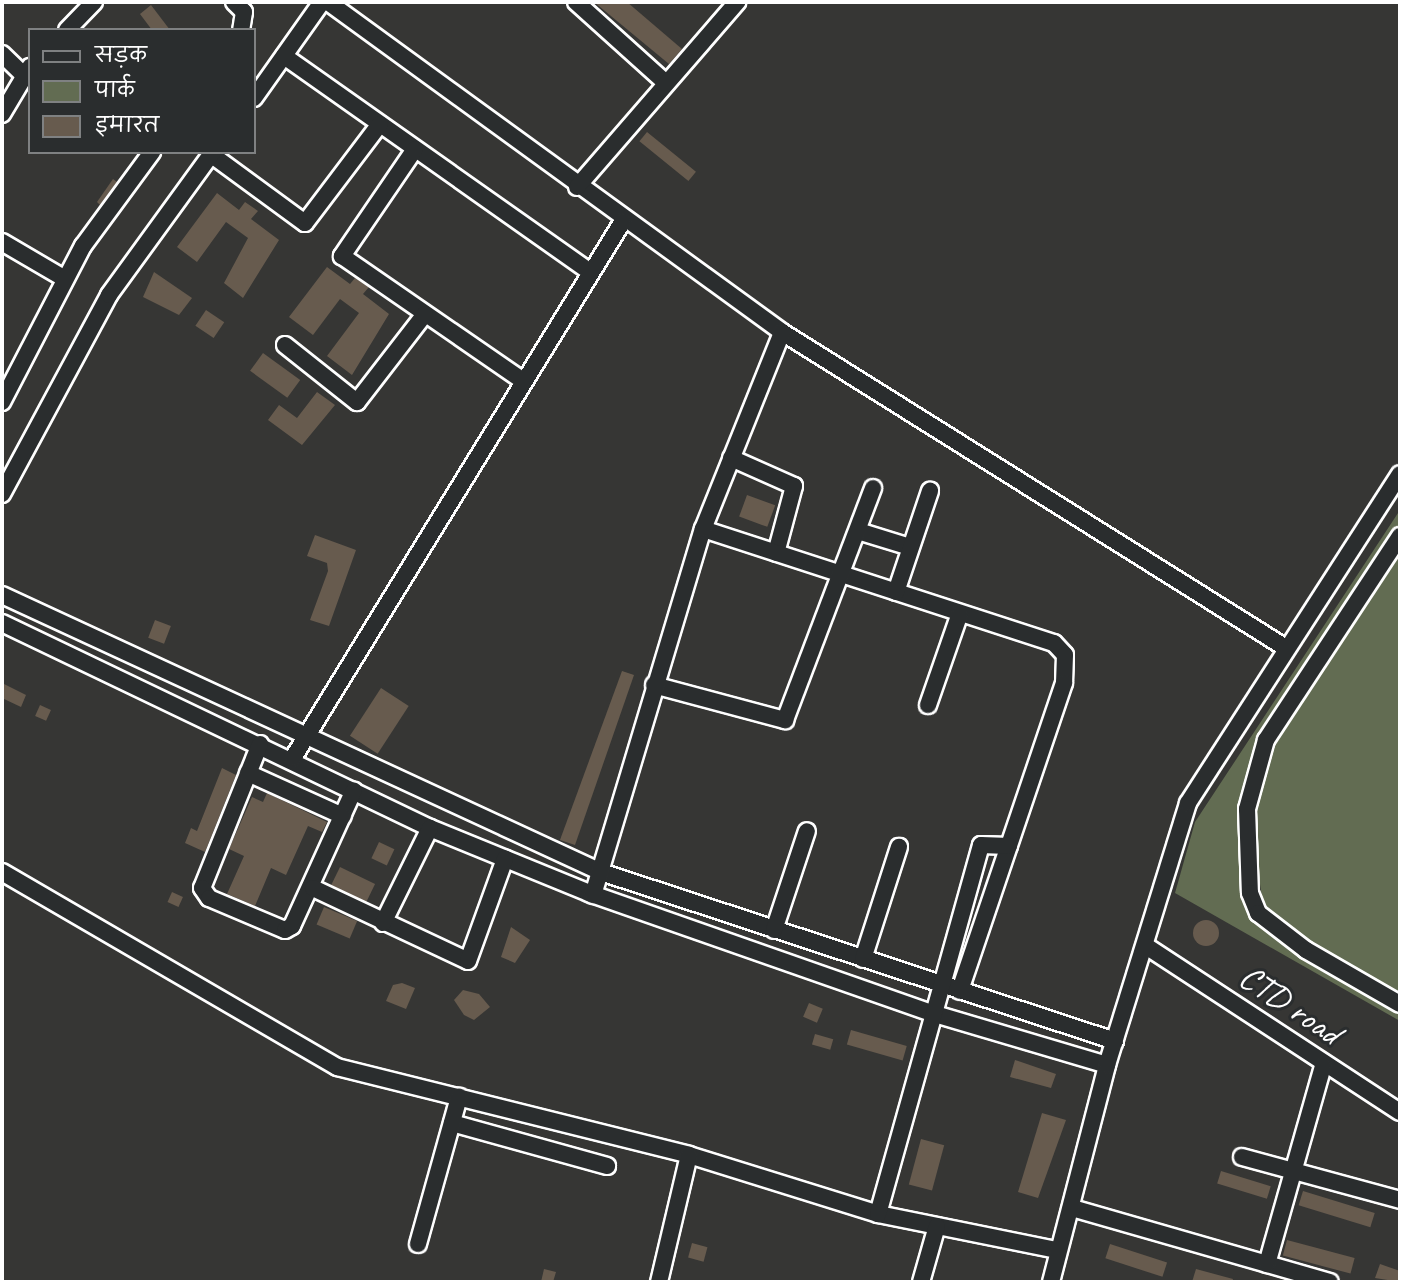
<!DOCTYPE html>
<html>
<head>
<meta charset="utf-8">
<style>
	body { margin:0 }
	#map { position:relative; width:1402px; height:1284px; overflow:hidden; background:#363634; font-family:Caveat,"Playpen Sans Deva",sans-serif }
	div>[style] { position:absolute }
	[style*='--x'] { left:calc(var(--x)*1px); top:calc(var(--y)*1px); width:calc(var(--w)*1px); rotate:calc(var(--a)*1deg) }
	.green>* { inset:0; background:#626c52 }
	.building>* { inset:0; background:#675b4e; transform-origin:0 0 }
	.round { border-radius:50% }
	.roads { filter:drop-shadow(2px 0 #fff) drop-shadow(-2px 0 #fff) drop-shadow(0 2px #fff) drop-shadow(0 -2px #fff) }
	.minor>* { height:16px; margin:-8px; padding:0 8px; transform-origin:8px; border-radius:8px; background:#2a2d2e }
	span { translate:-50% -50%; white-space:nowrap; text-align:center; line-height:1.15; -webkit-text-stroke:6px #2a2d2e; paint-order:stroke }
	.street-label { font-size:35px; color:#fff }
	.frame { position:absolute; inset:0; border:4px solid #fff; pointer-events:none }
	.legend { position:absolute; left:28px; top:28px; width:228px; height:126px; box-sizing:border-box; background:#2a2d2e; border:2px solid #7f8182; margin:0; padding:9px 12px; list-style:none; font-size:21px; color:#fff }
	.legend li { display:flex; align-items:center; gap:14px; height:35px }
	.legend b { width:35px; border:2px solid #7f8182 }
</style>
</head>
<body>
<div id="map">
	<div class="green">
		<div style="clip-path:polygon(1400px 510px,1400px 529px,1262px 739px,1242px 806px,1246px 898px,1400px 1011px,1400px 1021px,1175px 893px,1195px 822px)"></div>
		<div style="clip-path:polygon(1400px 544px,1400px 998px,1264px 911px,1252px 831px,1260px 764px)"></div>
	</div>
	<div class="building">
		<div style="clip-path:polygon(594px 2px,627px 2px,682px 49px,669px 64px)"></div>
		<div style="clip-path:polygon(151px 5px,170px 30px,152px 30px,140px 14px)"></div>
		<div style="left:647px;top:132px;width:63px;height:12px;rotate:39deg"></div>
		<div style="clip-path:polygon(113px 179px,117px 182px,100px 205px,97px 202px)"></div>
		<div style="clip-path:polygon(217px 193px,239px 210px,245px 202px,258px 211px,251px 219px,279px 240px,243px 298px,224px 283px,248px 238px,226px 222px,197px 262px,177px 247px)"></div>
		<div style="clip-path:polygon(327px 267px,350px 284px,355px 278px,369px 287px,363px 294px,389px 314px,352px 375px,327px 356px,359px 313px,340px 299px,313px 335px,289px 317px)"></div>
		<div style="clip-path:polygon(154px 272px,192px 298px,179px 315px,143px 297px)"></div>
		<div style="left:206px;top:310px;width:22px;height:19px;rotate:34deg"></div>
		<div style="left:263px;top:353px;width:46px;height:22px;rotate:36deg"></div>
		<div style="clip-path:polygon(317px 392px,335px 405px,302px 445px,268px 420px,279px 405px,297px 418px)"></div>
		<div style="left:747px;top:495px;width:30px;height:23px;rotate:20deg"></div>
		<div style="clip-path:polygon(315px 535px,356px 550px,329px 626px,310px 620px,328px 571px,327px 563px,307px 556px)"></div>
		<div style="left:155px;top:620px;width:17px;height:19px;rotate:21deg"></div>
		<div style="clip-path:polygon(622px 671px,634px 675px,575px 845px,560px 840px)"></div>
		<div style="clip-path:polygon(2px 683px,26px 695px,21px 707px,2px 698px)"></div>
		<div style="left:381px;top:688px;width:33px;height:57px;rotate:33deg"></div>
		<div style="left:40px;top:705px;width:12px;height:12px;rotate:24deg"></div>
		<div style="clip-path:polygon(222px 768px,236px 775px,205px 852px,185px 843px,191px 828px,197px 831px)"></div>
		<div style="clip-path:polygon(267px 793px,327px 822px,322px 832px,308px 826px,286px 875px,271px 868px,255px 906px,227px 894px,244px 856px,229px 849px,252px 797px,263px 802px)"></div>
		<div style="left:379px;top:842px;width:17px;height:18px;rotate:25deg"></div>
		<div style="left:340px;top:867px;width:39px;height:20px;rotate:26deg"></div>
		<div style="left:172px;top:892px;width:12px;height:11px;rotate:24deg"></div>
		<div style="left:324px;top:907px;width:36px;height:19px;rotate:23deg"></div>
		<div class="round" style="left:1193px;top:920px;width:26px;height:26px"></div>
		<div style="clip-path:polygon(511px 927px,530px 940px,515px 963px,501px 957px)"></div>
		<div style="clip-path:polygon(402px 983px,415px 988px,406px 1009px,386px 1001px,393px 985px)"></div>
		<div style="clip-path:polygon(463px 990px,479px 994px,490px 1007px,474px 1020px,464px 1015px,454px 1000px)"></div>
		<div style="left:809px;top:1003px;width:15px;height:15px;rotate:23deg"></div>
		<div style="left:851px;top:1030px;width:58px;height:15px;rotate:16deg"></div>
		<div style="left:815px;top:1034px;width:19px;height:11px;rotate:16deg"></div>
		<div style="clip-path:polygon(1015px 1060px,1056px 1074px,1051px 1088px,1010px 1077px)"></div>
		<div style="clip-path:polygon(1042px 1113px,1066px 1120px,1038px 1198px,1018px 1192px)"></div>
		<div style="left:921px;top:1139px;width:24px;height:47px;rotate:15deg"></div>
		<div style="left:1221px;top:1171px;width:52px;height:13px;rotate:17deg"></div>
		<div style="left:1303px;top:1191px;width:75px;height:15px;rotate:17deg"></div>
		<div style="left:1287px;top:1240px;width:70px;height:16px;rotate:15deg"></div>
		<div style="left:692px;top:1243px;width:16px;height:15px;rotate:15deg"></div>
		<div style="left:1110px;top:1244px;width:60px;height:15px;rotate:18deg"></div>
		<div style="clip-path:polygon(1380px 1264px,1400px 1271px,1400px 1282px,1375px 1278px)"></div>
		<div style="clip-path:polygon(544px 1269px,556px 1272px,553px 1282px,541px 1282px)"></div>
		<div style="clip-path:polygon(1196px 1269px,1233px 1279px,1232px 1282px,1192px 1282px)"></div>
	</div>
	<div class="roads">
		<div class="minor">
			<div style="--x:234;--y:2;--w:14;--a:45"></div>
			<div style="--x:244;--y:12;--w:18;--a:99"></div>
			<div style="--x:328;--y:2;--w:561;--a:36.01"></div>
			<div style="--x:782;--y:332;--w:595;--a:32.09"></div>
			<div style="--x:576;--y:2;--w:121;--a:42"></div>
			<div style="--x:67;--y:30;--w:39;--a:-46"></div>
			<div style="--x:2;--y:54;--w:29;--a:44"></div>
			<div style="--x:284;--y:56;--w:373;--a:35.2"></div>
			<div style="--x:254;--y:98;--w:118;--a:-54.7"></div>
			<div style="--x:2;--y:114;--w:55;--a:-59.2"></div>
			<div style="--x:415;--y:149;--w:130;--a:124.3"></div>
			<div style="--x:342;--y:256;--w:220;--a:34.6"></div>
			<div style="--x:212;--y:155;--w:115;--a:36.2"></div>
			<div style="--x:305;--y:223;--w:124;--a:-52.9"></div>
			<div style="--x:577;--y:187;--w:245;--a:-49.1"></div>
			<div style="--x:2;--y:242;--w:73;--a:30.4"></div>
			<div style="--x:285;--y:345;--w:92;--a:38.4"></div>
			<div style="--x:357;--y:402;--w:111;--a:-52.3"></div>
			<div style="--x:2;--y:402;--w:176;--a:-62.6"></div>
			<div style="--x:83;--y:246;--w:117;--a:-53.7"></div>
			<div style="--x:731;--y:458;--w:69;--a:24"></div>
			<div style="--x:794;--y:486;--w:69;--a:105"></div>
			<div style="--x:2;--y:494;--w:226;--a:-61.7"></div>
			<div style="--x:109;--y:295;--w:177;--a:-54"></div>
			<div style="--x:703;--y:529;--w:369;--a:18"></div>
			<div style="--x:1054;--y:643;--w:16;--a:47"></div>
			<div style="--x:1065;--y:655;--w:28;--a:92"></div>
			<div style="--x:1064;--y:683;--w:325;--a:108.7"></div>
			<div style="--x:858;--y:531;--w:54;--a:17.1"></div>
			<div style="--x:1400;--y:536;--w:244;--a:123.3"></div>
			<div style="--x:1266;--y:740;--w:72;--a:105.4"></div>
			<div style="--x:1247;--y:809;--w:84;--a:88"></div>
			<div style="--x:1250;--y:893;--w:22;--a:68"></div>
			<div style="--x:1258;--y:913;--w:61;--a:37.6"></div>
			<div style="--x:1306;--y:950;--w:108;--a:29.9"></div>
			<div style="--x:896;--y:592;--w:107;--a:-71.4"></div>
			<div style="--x:2;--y:595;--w:660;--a:24.82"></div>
			<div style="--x:601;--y:872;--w:541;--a:18.2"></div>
			<div style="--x:2;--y:623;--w:475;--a:25.6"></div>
			<div style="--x:430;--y:828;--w:172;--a:22.2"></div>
			<div style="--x:589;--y:893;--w:367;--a:19.3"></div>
			<div style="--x:935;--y:1014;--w:179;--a:16.5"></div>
			<div style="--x:654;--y:685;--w:136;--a:15"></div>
			<div style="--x:785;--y:720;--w:248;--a:-69.2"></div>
			<div style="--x:928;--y:705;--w:97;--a:-70.8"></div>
			<div style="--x:260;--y:744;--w:155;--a:111.9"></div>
			<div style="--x:202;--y:888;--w:12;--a:55"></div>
			<div style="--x:209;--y:898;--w:82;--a:22.8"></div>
			<div style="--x:285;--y:930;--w:8;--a:-30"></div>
			<div style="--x:292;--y:926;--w:149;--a:-65.5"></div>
			<div style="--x:293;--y:758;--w:630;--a:-58.43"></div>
			<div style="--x:248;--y:773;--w:104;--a:24.4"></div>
			<div style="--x:2;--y:872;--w:388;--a:30.2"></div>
			<div style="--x:337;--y:1067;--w:363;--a:14"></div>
			<div style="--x:689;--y:1155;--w:198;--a:17.3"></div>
			<div style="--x:878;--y:1214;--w:183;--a:11.4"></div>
			<div style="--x:313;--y:888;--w:171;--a:25.2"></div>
			<div style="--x:468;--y:961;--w:109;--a:-70.1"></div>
			<div style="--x:593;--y:895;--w:382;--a:-73.3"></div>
			<div style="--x:703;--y:529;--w:212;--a:-68.1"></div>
			<div style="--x:383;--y:923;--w:106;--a:-63.7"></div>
			<div style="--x:774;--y:930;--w:104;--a:-71.6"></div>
			<div style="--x:1146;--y:946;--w:303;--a:33.2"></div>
			<div style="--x:863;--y:959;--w:118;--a:-72.2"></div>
			<div style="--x:452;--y:1123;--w:161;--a:15.5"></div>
			<div style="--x:1242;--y:1157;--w:164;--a:15.2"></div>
			<div style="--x:1072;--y:1208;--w:268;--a:16"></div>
			<div style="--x:878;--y:1214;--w:383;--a:-74.4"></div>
			<div style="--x:981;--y:845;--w:28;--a:2"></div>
			<div style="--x:418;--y:1244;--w:153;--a:-74.4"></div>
			<div style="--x:1267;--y:1264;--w:206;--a:-74.2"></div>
			<div style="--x:659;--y:1282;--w:130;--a:-76.7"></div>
			<div style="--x:921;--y:1282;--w:58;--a:-74.1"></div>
			<div style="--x:1051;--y:1282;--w:224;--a:-75.5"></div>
			<div style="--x:1107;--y:1065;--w:274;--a:-72.8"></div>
			<div style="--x:1188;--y:803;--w:391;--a:-57.2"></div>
		</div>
	</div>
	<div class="street-label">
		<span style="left:1290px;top:1005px;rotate:34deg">CTD road</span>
	</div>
	<div class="frame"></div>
	<ul class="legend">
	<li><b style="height:9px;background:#2a2d2e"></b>सड़क</li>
	<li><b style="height:19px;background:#626c52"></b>पार्क</li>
	<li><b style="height:19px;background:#675b4e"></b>इमारत</li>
	</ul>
</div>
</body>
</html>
